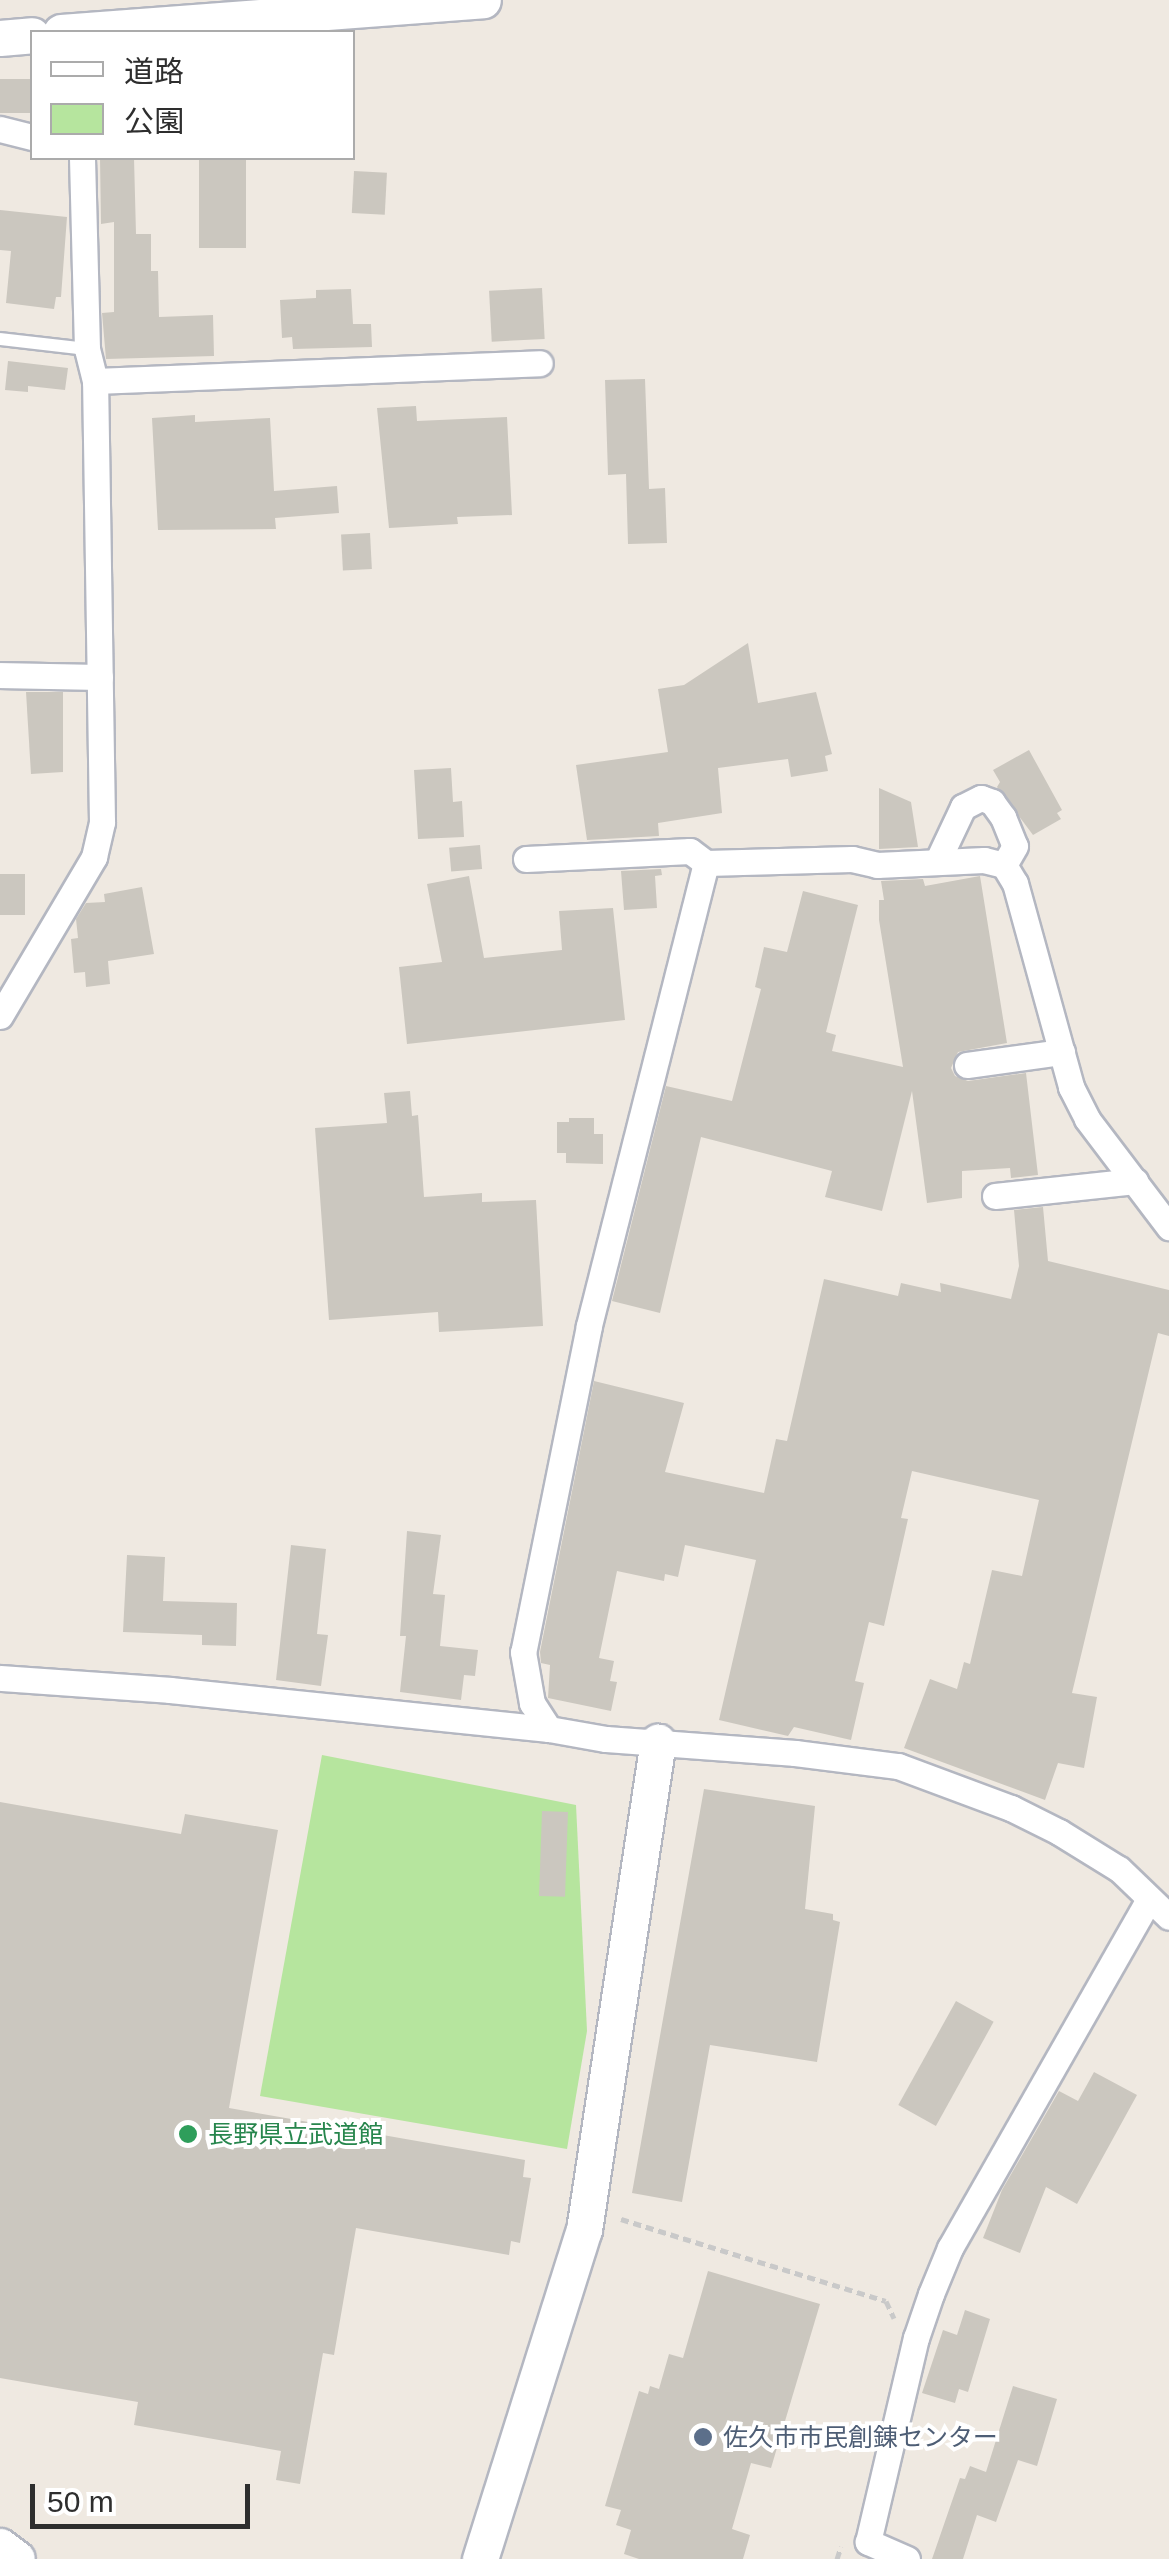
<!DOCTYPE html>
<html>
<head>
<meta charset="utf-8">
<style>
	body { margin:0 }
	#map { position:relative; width:1169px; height:2559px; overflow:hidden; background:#efe9e1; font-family:Arial,"Noto Sans JP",sans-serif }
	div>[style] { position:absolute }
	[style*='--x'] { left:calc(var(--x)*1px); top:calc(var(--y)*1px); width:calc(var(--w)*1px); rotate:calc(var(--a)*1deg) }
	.green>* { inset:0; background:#b6e59e }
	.building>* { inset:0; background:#cbc7bf; transform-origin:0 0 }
	.path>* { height:5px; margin-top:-2.5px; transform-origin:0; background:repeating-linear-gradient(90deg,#c9c9c9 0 8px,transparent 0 13px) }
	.roads { filter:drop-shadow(2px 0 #b4b7c1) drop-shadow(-2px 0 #b4b7c1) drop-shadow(0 2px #b4b7c1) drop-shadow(0 -2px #b4b7c1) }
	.lane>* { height:12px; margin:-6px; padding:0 6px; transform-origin:6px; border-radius:6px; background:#fff }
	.street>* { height:25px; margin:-12.5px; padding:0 12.5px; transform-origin:12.5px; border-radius:12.5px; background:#fff }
	.secondary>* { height:35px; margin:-17.5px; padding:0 17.5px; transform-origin:17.5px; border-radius:17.5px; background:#fff }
	.dots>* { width:28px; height:28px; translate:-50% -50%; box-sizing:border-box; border:5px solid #fff; border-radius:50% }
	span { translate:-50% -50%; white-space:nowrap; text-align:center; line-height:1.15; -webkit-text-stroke:8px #fff; paint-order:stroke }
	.leisure-label { font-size:25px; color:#27864d }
	.left { translate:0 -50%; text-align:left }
	.service-label { font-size:25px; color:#4e5e75 }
	.legend { position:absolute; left:30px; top:30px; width:325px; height:130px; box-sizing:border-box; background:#fff; border:2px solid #ababab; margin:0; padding:12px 18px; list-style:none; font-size:30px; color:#2e2e2e }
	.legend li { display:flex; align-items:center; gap:20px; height:50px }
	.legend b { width:50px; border:2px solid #ababab }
	.scale { position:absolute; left:30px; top:2484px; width:220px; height:45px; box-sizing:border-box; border:5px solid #2e2e2e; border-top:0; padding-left:12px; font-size:30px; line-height:35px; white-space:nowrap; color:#2e2e2e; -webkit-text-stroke:8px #fff; paint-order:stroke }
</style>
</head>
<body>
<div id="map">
	<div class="green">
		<div style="clip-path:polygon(322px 1755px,576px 1805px,587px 2031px,567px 2149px,260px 2096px)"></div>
	</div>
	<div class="building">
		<div style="left:0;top:79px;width:32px;height:34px"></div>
		<div style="clip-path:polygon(100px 158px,134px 158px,136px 234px,151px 234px,151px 271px,158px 271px,159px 317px,213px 315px,214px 356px,106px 359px,102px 313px,114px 312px,114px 222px,101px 224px)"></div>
		<div style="left:199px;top:158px;width:47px;height:90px"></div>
		<div style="left:354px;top:171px;width:33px;height:42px;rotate:3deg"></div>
		<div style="clip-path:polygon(0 210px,67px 217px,61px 297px,56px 297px,54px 309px,6px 303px,11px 251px,0 250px)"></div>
		<div style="left:542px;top:288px;width:51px;height:53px;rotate:87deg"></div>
		<div style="clip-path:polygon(351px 289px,353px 324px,371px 324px,372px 347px,293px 349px,292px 337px,282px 338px,280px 300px,316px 298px,316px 290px)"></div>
		<div style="clip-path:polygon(8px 361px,68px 368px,65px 390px,28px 386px,28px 392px,5px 390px)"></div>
		<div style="clip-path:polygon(645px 379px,649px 489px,665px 488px,667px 543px,628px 544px,626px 474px,608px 475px,605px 380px)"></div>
		<div style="clip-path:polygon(416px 406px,417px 421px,507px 417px,512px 515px,457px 517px,458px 524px,389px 528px,377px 408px)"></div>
		<div style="clip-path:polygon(195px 415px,195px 422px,270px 418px,274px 491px,337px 486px,339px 513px,275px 518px,276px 529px,158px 530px,152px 418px)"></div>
		<div style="left:370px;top:533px;width:36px;height:29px;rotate:87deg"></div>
		<div style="clip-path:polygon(748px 643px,758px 703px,816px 692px,832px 754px,825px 756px,828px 771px,791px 777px,788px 759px,718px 768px,722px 813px,658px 823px,659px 836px,587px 840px,576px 765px,668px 752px,658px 689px,684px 685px)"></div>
		<div style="clip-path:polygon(26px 692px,63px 692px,63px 772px,31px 774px)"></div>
		<div style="clip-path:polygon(1029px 750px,1062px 810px,1057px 813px,1061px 819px,1033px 835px,997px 787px,1000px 782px,993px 770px)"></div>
		<div style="clip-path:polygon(451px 768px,453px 802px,462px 801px,464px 837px,418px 839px,414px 770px)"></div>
		<div style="clip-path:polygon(879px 788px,911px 802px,918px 847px,879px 849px)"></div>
		<div style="left:480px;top:845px;width:24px;height:31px;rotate:85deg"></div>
		<div style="clip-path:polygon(661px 869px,662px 875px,655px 876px,657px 908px,624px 910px,621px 871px)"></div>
		<div style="left:0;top:874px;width:25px;height:41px"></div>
		<div style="clip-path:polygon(469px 876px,484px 958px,562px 950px,559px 911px,613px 908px,625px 1020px,407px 1044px,399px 967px,442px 962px,427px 884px)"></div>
		<div style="clip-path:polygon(980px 876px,1007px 1043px,958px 1052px,951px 1068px,955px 1076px,968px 1081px,1026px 1073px,1038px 1175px,1011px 1178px,1010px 1168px,962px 1171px,962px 1198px,927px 1203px,912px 1091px,882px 1211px,825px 1197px,832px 1171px,701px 1137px,660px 1313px,612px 1301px,666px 1086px,732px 1101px,761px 989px,755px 987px,764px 947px,787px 952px,803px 891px,858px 905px,826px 1032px,836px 1035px,832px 1051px,903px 1067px,879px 920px,879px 900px,884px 900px,881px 881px,923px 879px,925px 886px)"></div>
		<div style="clip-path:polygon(142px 887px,154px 954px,108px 961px,110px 984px,86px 987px,85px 972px,74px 973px,71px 939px,78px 938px,76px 919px,86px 903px,105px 902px,104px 894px)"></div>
		<div style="clip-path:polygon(410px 1091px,412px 1116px,418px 1115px,424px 1197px,482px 1193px,482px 1202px,536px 1200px,543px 1326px,439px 1332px,438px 1312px,329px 1320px,315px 1128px,387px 1123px,384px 1093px)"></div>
		<div style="clip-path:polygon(569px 1118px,594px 1118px,594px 1134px,603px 1134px,603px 1164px,566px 1163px,566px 1153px,557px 1153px,557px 1122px,569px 1122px)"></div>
		<div style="clip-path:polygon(1043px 1207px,1048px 1261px,1169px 1290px,1169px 1336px,1158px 1333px,1072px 1693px,1097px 1697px,1084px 1768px,1058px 1763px,1045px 1800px,904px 1748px,930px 1679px,957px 1689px,964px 1662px,970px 1664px,992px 1570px,1022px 1576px,1039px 1500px,912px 1471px,901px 1518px,908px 1519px,884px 1626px,869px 1622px,855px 1681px,864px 1683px,851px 1740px,794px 1727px,788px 1736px,719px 1720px,756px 1560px,685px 1545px,678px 1577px,665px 1574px,664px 1581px,617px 1571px,599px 1658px,614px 1661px,610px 1681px,617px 1682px,611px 1711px,548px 1698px,550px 1665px,541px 1663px,540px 1652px,594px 1381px,684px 1403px,665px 1472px,764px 1493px,776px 1439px,787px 1441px,824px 1279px,898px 1296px,901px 1283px,941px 1292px,940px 1283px,1011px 1299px,1019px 1266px,1014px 1210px)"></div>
		<div style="clip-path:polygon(407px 1531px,441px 1535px,433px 1594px,445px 1595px,440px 1646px,478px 1650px,475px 1676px,464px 1675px,461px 1700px,400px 1692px,406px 1636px,400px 1636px)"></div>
		<div style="clip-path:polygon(291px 1545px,326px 1549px,317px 1634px,328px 1635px,321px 1686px,276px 1680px)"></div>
		<div style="clip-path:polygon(127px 1555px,165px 1557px,163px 1601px,237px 1603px,236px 1646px,202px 1645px,202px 1635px,123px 1632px)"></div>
		<div style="clip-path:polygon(704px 1789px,815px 1806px,805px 1909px,833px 1914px,833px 1920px,840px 1922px,817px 2062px,710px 2045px,682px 2202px,632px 2193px)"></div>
		<div style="clip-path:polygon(0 1802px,181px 1834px,185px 1814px,278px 1830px,229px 2108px,525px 2160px,523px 2177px,531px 2178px,520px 2243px,511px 2241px,509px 2255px,356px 2228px,334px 2355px,323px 2353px,300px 2484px,276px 2480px,281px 2451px,134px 2425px,138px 2402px,0 2378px)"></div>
		<div style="left:542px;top:1811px;width:26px;height:85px;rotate:2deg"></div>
		<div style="left:956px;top:2001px;width:43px;height:119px;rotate:29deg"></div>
		<div style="clip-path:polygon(1094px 2072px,1137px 2095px,1077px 2204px,1046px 2187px,1020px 2253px,983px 2238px,1002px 2190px,1059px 2091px,1078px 2101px)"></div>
		<div style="clip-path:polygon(708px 2271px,820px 2304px,771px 2468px,751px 2463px,732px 2529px,750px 2535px,743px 2559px,639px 2559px,624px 2554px,631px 2530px,616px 2525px,621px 2510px,605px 2506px,639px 2391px,648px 2394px,650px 2386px,659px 2389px,669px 2354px,683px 2358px)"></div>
		<div style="clip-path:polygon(965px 2310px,990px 2319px,968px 2392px,959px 2389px,955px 2403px,922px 2393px,943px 2330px,957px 2335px)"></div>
		<div style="clip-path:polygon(1013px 2386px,1057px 2399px,1037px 2466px,1018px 2460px,996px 2522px,977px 2515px,963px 2559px,932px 2559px,960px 2478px,965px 2479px,970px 2466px,986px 2472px)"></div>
	</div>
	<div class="path">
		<div style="--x:621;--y:2219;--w:277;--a:17.2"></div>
		<div style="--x:886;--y:2301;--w:19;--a:65"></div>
		<div style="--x:837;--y:2559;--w:13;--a:-72"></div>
	</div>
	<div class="roads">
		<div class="lane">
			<div style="--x:0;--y:339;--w:88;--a:6.6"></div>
		</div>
		<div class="street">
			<div style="--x:0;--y:129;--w:33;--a:14"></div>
			<div style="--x:95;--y:381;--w:445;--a:-2.3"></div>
			<div style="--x:0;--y:675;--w:100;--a:1.1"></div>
			<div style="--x:526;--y:859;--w:164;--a:-2.8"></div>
			<div style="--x:690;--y:851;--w:20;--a:37"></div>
			<div style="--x:706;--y:863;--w:478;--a:104.2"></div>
			<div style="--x:589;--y:1326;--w:333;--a:101.4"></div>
			<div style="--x:523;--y:1652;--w:52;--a:80"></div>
			<div style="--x:532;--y:1703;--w:31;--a:57"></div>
			<div style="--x:937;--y:862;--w:61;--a:-64.7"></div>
			<div style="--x:963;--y:807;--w:20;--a:-27"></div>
			<div style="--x:981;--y:798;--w:12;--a:20"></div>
			<div style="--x:992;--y:802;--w:19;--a:54"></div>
			<div style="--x:1003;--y:817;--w:31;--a:68"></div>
			<div style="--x:1015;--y:846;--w:22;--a:120"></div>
			<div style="--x:706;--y:863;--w:146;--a:-1.6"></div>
			<div style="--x:852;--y:859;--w:26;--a:13"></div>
			<div style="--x:877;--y:865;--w:107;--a:-2.7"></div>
			<div style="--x:984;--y:860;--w:21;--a:14"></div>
			<div style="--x:1004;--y:865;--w:21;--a:59"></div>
			<div style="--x:1015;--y:883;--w:212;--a:74.6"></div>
			<div style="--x:1071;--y:1087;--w:36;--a:63"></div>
			<div style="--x:1087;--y:1119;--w:136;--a:52.8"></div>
			<div style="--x:0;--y:1016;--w:185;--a:-59.4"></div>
			<div style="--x:94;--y:857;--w:36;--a:-77"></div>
			<div style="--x:102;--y:822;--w:441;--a:-90.9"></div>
			<div style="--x:95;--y:381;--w:33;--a:-104"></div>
			<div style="--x:87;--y:349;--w:191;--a:-91.5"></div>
			<div style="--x:967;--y:1065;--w:96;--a:-7.8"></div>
			<div style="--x:995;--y:1196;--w:141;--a:-6.1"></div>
			<div style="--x:0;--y:1678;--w:170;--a:4"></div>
			<div style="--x:170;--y:1690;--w:381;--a:5.9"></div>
			<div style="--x:549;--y:1729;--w:58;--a:10"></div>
			<div style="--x:606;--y:1739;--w:190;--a:4.2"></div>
			<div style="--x:795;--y:1753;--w:104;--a:7.2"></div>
			<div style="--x:898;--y:1766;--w:121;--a:20.4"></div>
			<div style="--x:1011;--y:1808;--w:54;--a:26.6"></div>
			<div style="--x:1059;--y:1832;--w:70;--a:31.7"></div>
			<div style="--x:1119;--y:1869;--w:69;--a:43.8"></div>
			<div style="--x:907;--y:2559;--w:43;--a:-156.4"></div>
			<div style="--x:868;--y:2542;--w:210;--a:-76.8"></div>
			<div style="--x:916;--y:2338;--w:46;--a:-71.2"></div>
			<div style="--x:931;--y:2294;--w:50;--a:-67.6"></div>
			<div style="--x:950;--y:2248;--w:400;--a:-60.3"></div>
		</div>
		<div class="secondary">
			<div style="--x:61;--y:32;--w:423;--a:-4.3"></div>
			<div style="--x:0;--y:38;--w:32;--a:-5"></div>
			<div style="--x:0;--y:2546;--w:21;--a:37"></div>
			<div style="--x:480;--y:2559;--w:345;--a:-72.5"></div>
			<div style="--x:584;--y:2230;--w:494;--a:-81.4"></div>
		</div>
	</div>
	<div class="dots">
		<div style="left:188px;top:2134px;background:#2e9e5b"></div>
		<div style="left:703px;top:2437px;background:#5c6f8a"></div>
	</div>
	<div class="leisure-label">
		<span class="left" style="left:208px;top:2134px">長野県立武道館</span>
	</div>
	<div class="service-label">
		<span class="left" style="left:723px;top:2437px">佐久市市民創錬センター</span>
	</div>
	<ul class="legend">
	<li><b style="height:12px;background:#fff"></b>道路</li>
	<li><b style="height:28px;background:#b6e59e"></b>公園</li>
	</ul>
	<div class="scale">50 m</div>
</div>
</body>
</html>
